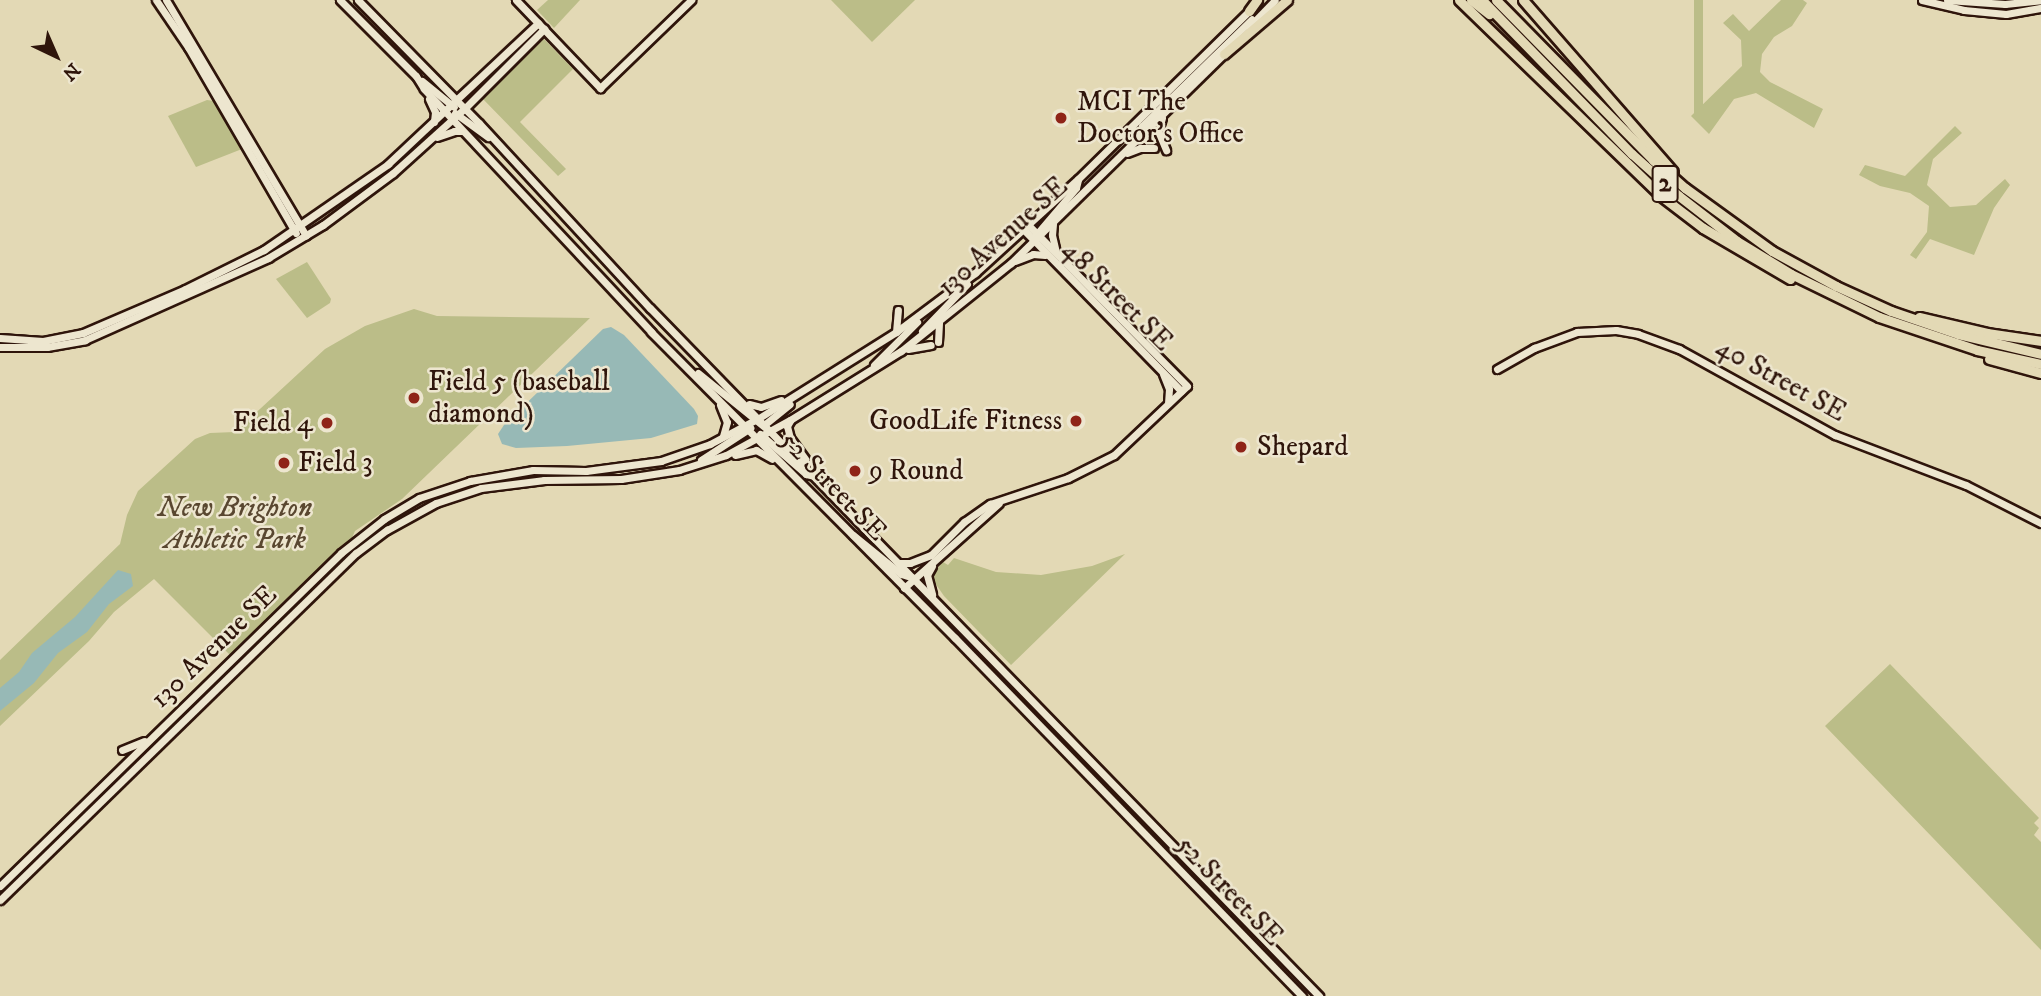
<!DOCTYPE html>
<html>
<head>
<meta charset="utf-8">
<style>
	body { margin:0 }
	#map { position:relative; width:2041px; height:996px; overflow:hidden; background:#e3d9b5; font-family:"IM FELL DW Pica",serif }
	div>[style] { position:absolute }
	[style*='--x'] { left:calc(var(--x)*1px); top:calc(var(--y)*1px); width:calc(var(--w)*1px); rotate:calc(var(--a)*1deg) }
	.green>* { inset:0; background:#bbbd88; transform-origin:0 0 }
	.water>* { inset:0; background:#97b9b6 }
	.roads { filter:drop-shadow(2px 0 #2f150b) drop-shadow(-2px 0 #2f150b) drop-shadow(0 2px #2f150b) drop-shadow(0 -2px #2f150b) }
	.secondary>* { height:7px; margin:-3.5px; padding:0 3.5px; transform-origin:3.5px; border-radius:3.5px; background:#ede6cf }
	.highway>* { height:9px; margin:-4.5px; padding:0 4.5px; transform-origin:4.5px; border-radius:4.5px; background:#e3d9b5 }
	.dots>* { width:19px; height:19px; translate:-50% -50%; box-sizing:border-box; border:4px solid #ede6cf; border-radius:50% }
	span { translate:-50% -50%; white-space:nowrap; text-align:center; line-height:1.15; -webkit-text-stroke:5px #ede6cf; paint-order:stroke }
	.shield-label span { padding:2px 5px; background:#ede6cf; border:2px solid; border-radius:5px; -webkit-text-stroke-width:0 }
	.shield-label { font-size:26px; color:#2f150b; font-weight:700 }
	.poi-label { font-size:28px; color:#2f150b }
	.left { translate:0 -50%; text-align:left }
	.right { translate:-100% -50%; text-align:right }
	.street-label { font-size:28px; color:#2f150b }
	.park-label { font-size:28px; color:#594730; font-style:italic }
	.north { position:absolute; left:21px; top:21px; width:70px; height:70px; -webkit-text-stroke:5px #ede6cf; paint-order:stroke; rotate:136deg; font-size:19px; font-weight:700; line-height:28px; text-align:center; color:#2f150b }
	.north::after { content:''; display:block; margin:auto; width:24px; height:32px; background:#2f150b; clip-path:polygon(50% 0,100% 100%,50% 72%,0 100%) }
</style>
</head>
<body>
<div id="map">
	<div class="green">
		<div style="clip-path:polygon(548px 0,580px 0,554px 28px,537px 10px)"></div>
		<div style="clip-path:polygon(831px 0,915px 0,872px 42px)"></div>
		<div style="left:1694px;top:0;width:9px;height:115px"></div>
		<div style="clip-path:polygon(1781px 0,1803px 0,1807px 3px,1792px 26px,1774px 37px,1762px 54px,1760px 72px,1770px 82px,1823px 109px,1814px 128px,1756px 93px,1734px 99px,1709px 134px,1691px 116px,1742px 66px,1741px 40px,1723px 23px,1733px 14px,1749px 31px)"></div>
		<div style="clip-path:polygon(542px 37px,573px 69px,520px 122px,566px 169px,558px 176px,482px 98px)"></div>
		<div style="clip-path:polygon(207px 100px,214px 101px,242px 149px,196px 167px,168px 116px)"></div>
		<div style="clip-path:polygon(1955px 126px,1962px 133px,1933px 159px,1927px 185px,1950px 207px,1976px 205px,2005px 179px,2010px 185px,1994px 208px,1974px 255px,1930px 239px,1916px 259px,1910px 255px,1927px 232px,1929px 206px,1910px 193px,1880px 186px,1859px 175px,1865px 165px,1905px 176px)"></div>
		<div style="clip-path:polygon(307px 262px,331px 299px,330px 303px,307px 318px,276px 279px)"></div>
		<div style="clip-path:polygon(414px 309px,437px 316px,590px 318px,402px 499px,355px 531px,351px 540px,284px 601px,231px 656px,154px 579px,114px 612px,89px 641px,0 726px,0 660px,120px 544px,127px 515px,138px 491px,195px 439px,210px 433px,235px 432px,325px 349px,365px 326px)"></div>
		<div style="clip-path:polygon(1125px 554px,1011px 665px,944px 596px,933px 580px,934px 572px,943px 562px,948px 565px,954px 558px,996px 572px,1041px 575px,1092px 566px)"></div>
		<div style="clip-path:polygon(1890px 664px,2039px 818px,2034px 823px,2039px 828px,2034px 835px,2041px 842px,2041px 950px,1825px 726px)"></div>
	</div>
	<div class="water">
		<div style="clip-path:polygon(611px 327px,624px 335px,694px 409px,698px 416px,697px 424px,651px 438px,567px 446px,516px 448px,502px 444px,498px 434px,504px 425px,603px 329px)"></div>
		<div style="clip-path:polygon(118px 570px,131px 574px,133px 586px,109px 604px,87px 632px,58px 653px,34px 683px,0 711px,0 688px,19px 672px,32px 653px,75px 617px)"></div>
	</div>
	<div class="roads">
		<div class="secondary">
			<div style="--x:156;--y:0;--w:57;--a:55.8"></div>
			<div style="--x:188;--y:47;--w:215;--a:59.9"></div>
			<div style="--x:166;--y:0;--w:274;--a:59.3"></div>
			<div style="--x:340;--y:0;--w:107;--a:45"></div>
			<div style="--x:416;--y:76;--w:15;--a:58"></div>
			<div style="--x:424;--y:89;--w:333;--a:46.9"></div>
			<div style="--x:651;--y:332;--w:431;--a:45.2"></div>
			<div style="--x:955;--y:638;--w:499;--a:45.9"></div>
			<div style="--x:358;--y:0;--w:173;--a:45.5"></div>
			<div style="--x:479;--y:123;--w:252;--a:47.3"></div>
			<div style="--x:650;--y:308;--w:960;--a:45.8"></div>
			<div style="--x:516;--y:0;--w:122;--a:46.3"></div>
			<div style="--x:600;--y:88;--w:127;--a:-44"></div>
			<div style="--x:1922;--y:0;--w:43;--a:13.4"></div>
			<div style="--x:1964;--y:10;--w:42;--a:5.4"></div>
			<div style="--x:2006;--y:14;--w:36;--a:-10"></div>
			<div style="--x:1947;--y:0;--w:58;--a:3.9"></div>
			<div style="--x:2005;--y:4;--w:36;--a:-6"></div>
			<div style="--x:1249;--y:27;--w:37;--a:-46"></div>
			<div style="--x:422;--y:81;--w:41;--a:39.1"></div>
			<div style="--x:429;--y:99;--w:14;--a:65"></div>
			<div style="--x:435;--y:112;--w:10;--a:96"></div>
			<div style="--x:455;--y:113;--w:41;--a:36"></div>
			<div style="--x:1162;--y:118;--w:14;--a:107"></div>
			<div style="--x:1158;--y:131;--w:21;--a:67"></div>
			<div style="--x:1141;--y:135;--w:9;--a:-84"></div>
			<div style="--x:1142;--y:126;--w:153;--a:-44.2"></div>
			<div style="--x:437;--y:137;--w:18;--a:-19"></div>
			<div style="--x:454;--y:131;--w:8;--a:0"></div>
			<div style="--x:1127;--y:153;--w:14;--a:-21"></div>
			<div style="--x:1140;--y:148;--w:14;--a:0"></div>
			<div style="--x:1053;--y:224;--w:11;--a:95"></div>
			<div style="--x:1052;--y:235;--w:17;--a:77"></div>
			<div style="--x:1024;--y:230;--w:225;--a:45.7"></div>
			<div style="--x:1035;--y:236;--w:63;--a:-49.5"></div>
			<div style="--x:1076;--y:188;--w:8;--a:-76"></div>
			<div style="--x:1015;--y:261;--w:19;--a:-21"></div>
			<div style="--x:1033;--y:254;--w:12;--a:5"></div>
			<div style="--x:922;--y:331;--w:65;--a:-46.2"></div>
			<div style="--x:896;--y:332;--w:22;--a:-85"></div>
			<div style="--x:0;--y:338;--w:43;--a:4"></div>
			<div style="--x:43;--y:341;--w:41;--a:-11.3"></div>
			<div style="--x:83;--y:333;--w:111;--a:-23.3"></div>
			<div style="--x:185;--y:289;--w:88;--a:-26.3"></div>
			<div style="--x:264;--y:250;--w:151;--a:-34.7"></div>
			<div style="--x:388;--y:164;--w:206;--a:-43.2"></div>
			<div style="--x:938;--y:342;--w:20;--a:-87"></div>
			<div style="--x:0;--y:347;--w:47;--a:0"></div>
			<div style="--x:47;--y:347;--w:39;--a:-10"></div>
			<div style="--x:85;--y:340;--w:201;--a:-24.1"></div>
			<div style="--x:268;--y:258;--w:64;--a:-31"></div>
			<div style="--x:323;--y:225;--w:87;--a:-36.6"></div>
			<div style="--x:393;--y:173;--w:97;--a:-42.1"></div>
			<div style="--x:465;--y:108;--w:112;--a:-45"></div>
			<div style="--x:908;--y:349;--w:23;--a:-10"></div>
			<div style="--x:874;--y:365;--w:61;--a:-45"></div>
			<div style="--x:1497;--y:369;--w:43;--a:-29.6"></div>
			<div style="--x:1534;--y:348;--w:46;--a:-20.4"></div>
			<div style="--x:1577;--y:332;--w:39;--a:-3"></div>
			<div style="--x:1616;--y:330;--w:22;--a:10"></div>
			<div style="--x:1638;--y:334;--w:44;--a:20.1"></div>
			<div style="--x:1679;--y:349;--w:178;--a:28.9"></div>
			<div style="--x:1835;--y:435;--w:140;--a:20.9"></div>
			<div style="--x:1966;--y:485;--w:84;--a:26.9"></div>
			<div style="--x:698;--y:373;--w:89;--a:39.1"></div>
			<div style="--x:1163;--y:374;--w:16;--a:68"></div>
			<div style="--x:1169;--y:389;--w:14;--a:94"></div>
			<div style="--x:749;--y:404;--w:12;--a:14"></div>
			<div style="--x:761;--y:407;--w:21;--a:-19"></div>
			<div style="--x:720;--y:405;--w:18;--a:68"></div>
			<div style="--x:727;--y:422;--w:15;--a:106"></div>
			<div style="--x:790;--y:421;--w:6;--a:121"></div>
			<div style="--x:787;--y:426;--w:12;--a:76"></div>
			<div style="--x:790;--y:438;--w:26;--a:54"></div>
			<div style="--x:764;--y:425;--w:33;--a:-39"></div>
			<div style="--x:760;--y:434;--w:61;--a:41"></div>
			<div style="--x:806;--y:474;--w:8;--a:14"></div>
			<div style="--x:735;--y:455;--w:22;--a:-13"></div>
			<div style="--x:756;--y:450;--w:18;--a:29"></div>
			<div style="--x:701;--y:460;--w:59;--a:-33.1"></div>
			<div style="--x:853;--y:535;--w:62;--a:39.1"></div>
			<div style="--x:901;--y:574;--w:14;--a:17"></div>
			<div style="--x:899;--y:563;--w:11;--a:0"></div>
			<div style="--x:910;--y:563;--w:22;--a:-21"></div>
			<div style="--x:931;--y:555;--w:47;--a:-45"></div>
			<div style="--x:964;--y:522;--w:32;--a:-35"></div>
			<div style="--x:990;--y:504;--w:82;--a:-18.4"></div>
			<div style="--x:1068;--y:478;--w:51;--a:-26.6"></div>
			<div style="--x:1114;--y:455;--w:100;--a:-43.4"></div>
			<div style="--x:1187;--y:386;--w:225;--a:-134.6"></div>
			<div style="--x:932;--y:566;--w:10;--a:119"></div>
			<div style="--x:927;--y:575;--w:20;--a:75"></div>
			<div style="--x:904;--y:588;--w:127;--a:-41.8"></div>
			<div style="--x:122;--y:750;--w:24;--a:-22"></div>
			<div style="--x:0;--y:886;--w:477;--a:-44.3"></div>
			<div style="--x:341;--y:553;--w:55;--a:-38.3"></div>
			<div style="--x:384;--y:519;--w:41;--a:-31"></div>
			<div style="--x:419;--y:498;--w:54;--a:-18.4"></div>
			<div style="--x:470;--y:481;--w:64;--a:-9.9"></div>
			<div style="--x:533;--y:470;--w:53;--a:1.1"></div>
			<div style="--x:586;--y:471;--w:76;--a:-7.6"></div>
			<div style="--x:661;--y:461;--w:52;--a:-19.1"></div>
			<div style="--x:710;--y:444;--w:55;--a:-28"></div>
			<div style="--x:759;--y:418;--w:162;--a:-32.1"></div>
			<div style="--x:896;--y:332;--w:99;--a:-36.8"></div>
			<div style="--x:975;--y:273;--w:139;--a:-42.4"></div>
			<div style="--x:1078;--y:179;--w:244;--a:-44.5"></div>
			<div style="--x:0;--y:900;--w:497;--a:-44.3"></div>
			<div style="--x:356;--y:553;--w:39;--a:-37"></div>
			<div style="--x:387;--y:530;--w:56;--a:-28.9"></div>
			<div style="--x:436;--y:503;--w:47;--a:-18.4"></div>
			<div style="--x:481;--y:488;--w:64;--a:-7.2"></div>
			<div style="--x:544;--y:480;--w:77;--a:-0.7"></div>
			<div style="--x:621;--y:479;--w:59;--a:-8.8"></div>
			<div style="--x:679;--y:470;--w:49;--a:-17.7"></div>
			<div style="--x:726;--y:455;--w:73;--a:-28.7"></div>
			<div style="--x:790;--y:420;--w:131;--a:-31.9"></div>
			<div style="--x:901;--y:351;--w:141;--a:-38.7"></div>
			<div style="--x:1011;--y:263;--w:303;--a:-44.5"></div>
		</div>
		<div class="highway">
			<div style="--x:1459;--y:0;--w:281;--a:44.1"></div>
			<div style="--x:1661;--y:196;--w:53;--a:37.3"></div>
			<div style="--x:1703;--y:228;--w:101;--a:30.4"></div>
			<div style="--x:1471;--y:0;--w:23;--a:38"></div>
			<div style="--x:1482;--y:0;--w:215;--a:45.8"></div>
			<div style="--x:1632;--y:154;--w:63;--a:41.8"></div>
			<div style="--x:1679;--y:196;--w:73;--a:37.8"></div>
			<div style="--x:1737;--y:241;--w:63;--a:31.4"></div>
			<div style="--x:1791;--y:274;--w:98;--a:26"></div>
			<div style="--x:1879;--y:317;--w:103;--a:18.6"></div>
			<div style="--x:1977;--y:350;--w:66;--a:12.3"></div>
			<div style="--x:1496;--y:0;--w:224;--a:45.5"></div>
			<div style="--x:1653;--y:160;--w:43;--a:41.2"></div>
			<div style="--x:1685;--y:188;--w:107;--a:35.9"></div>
			<div style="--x:1772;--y:251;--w:73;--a:28.7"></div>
			<div style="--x:1836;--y:286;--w:60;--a:24.4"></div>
			<div style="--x:1891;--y:311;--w:71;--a:18.9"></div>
			<div style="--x:1958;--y:334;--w:85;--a:13.5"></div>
			<div style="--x:1523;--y:0;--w:228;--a:48.9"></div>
			<div style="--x:1249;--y:11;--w:14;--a:-54"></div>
			<div style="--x:1224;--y:54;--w:83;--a:-40.6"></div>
			<div style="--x:1919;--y:317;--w:70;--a:13.2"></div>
			<div style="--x:1987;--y:333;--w:55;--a:8.4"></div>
			<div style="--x:1989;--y:359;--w:54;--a:15.1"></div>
		</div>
	</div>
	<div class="dots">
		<div style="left:1061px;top:118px;background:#8f2418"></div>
		<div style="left:414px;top:398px;background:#8f2418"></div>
		<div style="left:1076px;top:421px;background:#8f2418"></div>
		<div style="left:327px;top:423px;background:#8f2418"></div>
		<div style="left:1241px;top:447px;background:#8f2418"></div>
		<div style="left:284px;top:463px;background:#8f2418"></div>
		<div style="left:855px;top:471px;background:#8f2418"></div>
	</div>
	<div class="shield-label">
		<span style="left:1665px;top:184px">2</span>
	</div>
	<div class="poi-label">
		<span class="left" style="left:1077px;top:118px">MCI The<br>Doctor's Office</span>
		<span class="left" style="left:428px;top:398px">Field 5 (baseball<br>diamond)</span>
		<span class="right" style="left:1062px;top:421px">GoodLife Fitness</span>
		<span class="right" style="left:313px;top:423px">Field 4</span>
		<span class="left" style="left:1257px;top:447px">Shepard</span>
		<span class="left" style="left:298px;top:463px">Field 3</span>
		<span class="left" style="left:869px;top:471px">9 Round</span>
	</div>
	<div class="street-label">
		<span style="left:1003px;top:237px;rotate:-42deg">130 Avenue SE</span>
		<span style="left:1117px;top:296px;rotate:45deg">48 Street SE</span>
		<span style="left:1781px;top:380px;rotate:29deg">40 Street SE</span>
		<span style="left:833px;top:486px;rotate:46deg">52 Street SE</span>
		<span style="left:214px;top:647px;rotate:-44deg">130 Avenue SE</span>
		<span style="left:1229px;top:891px;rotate:46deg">52 Street SE</span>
	</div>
	<div class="park-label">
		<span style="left:235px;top:524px">New Brighton<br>Athletic Park</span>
	</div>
	<div class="north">N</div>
</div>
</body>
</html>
